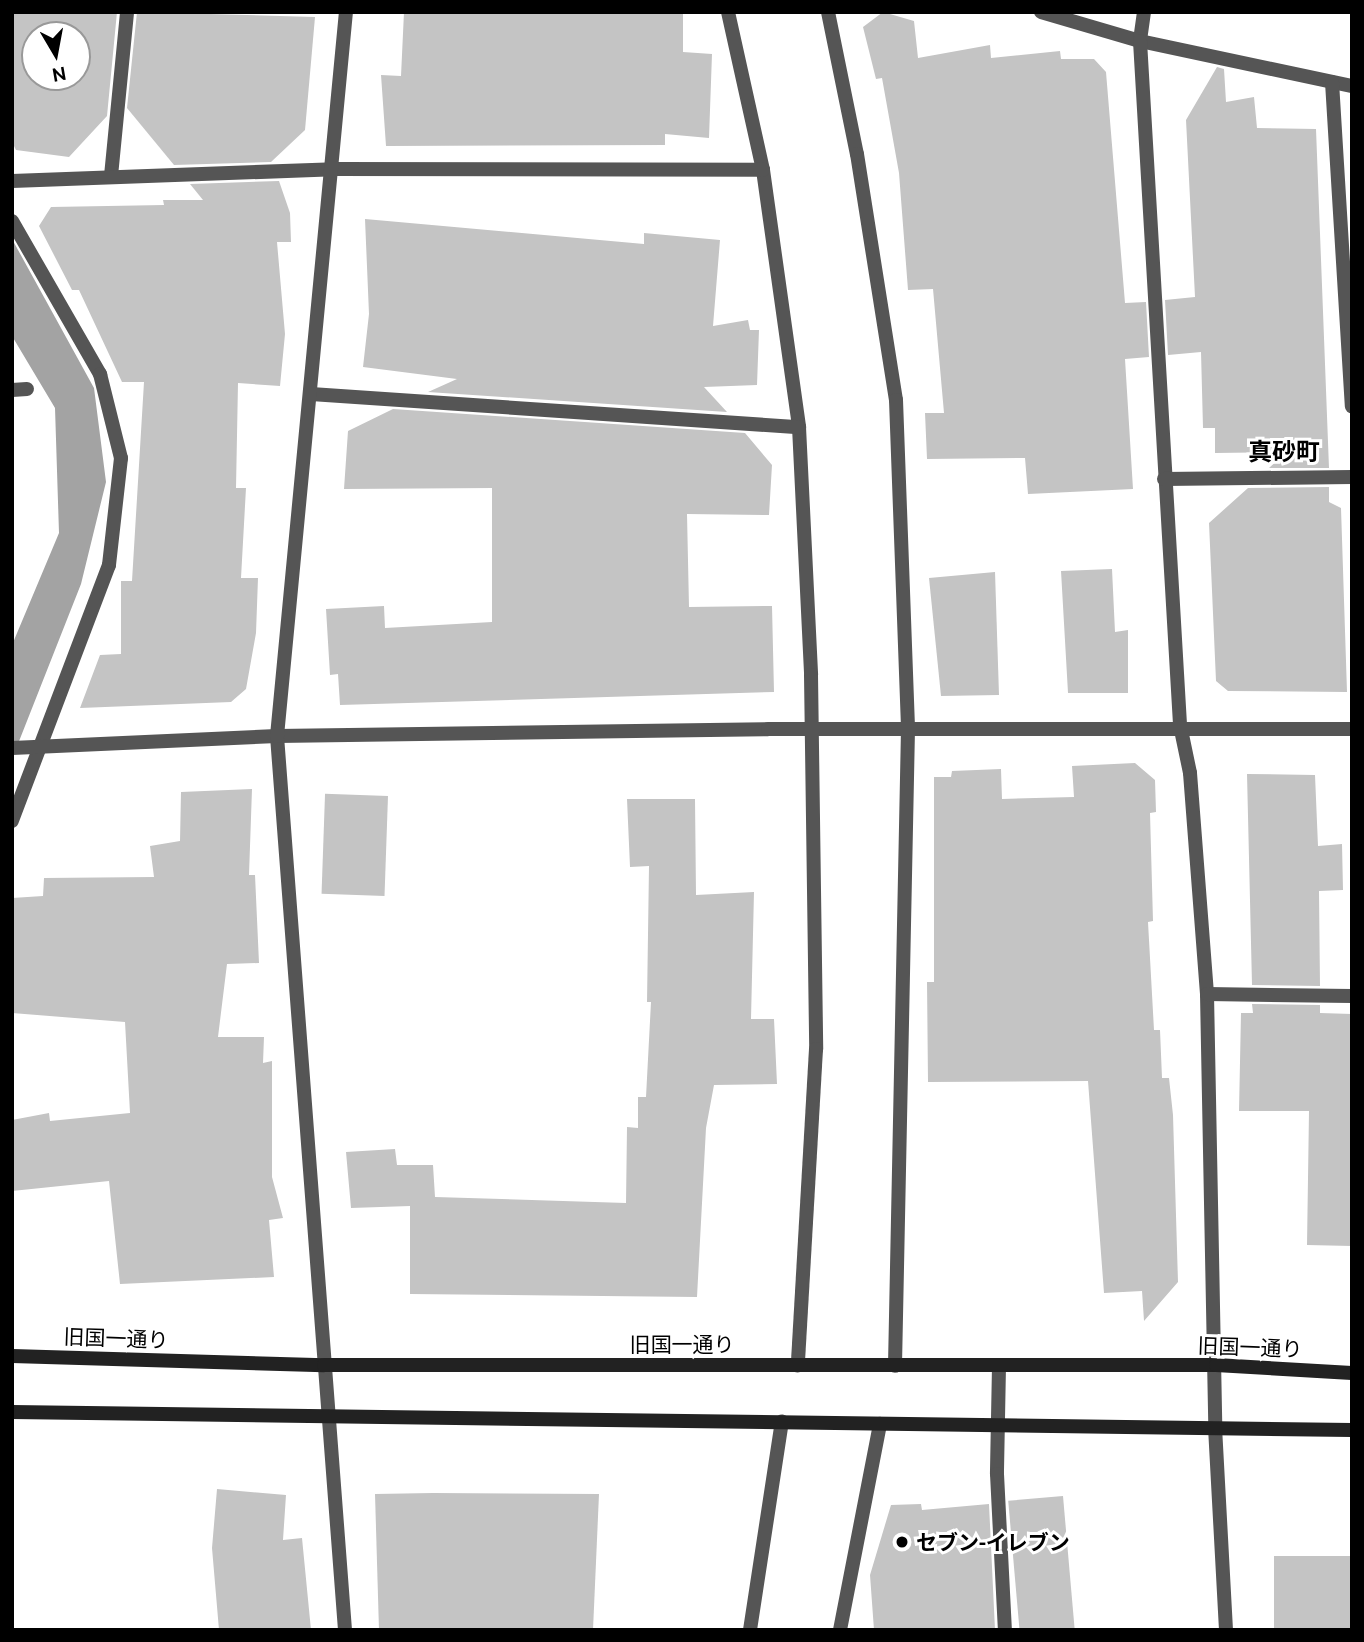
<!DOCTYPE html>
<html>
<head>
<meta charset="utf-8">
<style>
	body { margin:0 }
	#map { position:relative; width:1364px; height:1642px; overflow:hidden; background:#fff; font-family:Ubuntu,"Noto Sans JP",sans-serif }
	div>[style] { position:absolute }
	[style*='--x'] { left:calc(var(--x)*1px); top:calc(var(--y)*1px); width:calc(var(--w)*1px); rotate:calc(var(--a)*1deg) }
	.water>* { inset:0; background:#a3a3a3 }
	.building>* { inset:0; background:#c4c4c4; transform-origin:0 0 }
	.lane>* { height:14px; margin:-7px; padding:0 7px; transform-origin:7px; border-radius:7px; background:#555 }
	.street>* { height:14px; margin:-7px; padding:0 7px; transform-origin:7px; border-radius:7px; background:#555 }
	.secondary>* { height:14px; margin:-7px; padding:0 7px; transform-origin:7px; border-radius:7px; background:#222 }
	.dots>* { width:19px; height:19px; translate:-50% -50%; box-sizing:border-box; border:4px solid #fff; border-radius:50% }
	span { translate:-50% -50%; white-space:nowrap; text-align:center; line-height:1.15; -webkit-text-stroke:6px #fff; paint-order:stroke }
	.street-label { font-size:21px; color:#000 }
	.poi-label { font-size:21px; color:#000; font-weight:700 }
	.left { translate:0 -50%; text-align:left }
	.quarter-label { font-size:24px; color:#000; font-weight:700 }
	.frame { position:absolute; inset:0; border:14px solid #000; pointer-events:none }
	.north { position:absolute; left:21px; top:21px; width:70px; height:70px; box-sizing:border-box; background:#fff; border:2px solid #999; border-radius:50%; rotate:170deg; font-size:19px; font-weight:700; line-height:28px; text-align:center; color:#000 }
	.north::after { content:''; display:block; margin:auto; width:24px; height:32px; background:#000; clip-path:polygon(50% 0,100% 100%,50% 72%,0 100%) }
</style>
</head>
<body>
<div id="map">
	<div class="water">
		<div style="clip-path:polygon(12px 239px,94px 388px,106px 482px,81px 584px,12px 759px,12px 645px,59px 533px,55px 408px,12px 336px)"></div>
	</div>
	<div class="building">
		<div style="clip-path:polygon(evenodd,12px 12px,117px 12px,107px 116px,69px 157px,16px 150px,12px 142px,12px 12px,35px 35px,77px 35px,77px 77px,35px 77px,35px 35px)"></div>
		<div style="clip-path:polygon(137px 12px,315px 17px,305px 130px,271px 162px,174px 165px,127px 108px)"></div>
		<div style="clip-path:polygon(404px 12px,683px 12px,683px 52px,712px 54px,709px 138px,665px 134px,665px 145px,386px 146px,381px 75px,401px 76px)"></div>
		<div style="clip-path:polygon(883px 12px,914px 21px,918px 58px,990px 45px,991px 58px,1060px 51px,1061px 59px,1094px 59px,1106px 72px,1125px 303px,1146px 302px,1149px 357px,1125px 359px,1133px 489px,1028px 494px,1025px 458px,927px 459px,925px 413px,944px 413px,933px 289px,908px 290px,899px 173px,882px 78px,876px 79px,863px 27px)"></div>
		<div style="clip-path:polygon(1217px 67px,1224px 69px,1226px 102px,1254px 97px,1257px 128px,1316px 129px,1329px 468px,1269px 468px,1287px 452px,1215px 453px,1215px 428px,1203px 428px,1201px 352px,1168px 355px,1165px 300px,1195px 297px,1186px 120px)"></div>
		<div style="clip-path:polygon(279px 181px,290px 213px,291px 242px,277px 242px,285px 334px,280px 386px,238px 383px,236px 488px,246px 488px,241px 578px,258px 578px,256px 633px,246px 689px,231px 702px,80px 708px,100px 655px,121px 654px,121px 581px,132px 581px,144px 382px,122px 382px,79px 290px,72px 290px,39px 226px,51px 207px,164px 205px,163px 200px,203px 200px,190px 184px)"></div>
		<div style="clip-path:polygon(365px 219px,644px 244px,644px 233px,720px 240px,713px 326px,748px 320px,750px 330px,759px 330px,757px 385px,704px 387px,727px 412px,428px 392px,457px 379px,363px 367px,369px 314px)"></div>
		<div style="clip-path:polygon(393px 409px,745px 433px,772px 465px,769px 515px,687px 514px,689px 607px,772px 606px,774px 692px,340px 705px,338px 674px,330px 675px,326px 609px,384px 606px,385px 628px,492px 622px,492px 488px,344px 489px,348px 431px)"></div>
		<div style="clip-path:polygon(1329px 487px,1329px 502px,1341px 508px,1347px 692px,1228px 691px,1216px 681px,1209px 523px,1248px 488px)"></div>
		<div style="clip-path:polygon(1112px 569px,1115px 632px,1128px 630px,1128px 693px,1068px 693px,1061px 571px)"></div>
		<div style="clip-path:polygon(995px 572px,999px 695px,941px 696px,929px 578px)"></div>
		<div style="clip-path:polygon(1135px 763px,1155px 780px,1156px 812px,1150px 813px,1153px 921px,1148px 922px,1154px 1030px,1160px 1030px,1162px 1078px,1169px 1078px,1173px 1115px,1178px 1282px,1144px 1321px,1142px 1291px,1104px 1293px,1088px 1081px,928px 1082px,927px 982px,934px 982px,934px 777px,951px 777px,952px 771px,1001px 769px,1002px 799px,1074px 797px,1072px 766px)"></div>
		<div style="clip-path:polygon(1247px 774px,1315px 775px,1318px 846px,1342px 844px,1343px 890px,1319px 891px,1320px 986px,1252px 985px)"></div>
		<div style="clip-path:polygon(252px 789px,249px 875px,255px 875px,259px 963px,227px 964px,218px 1037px,264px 1037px,263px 1063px,272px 1061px,272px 1177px,283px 1218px,269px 1220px,274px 1277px,120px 1284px,109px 1181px,12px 1191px,12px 1120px,49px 1113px,50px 1121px,130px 1113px,125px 1022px,12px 1013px,12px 898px,43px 896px,44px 878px,154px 877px,150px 846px,180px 841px,181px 792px)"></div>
		<div style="left:388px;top:796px;width:100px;height:63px;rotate:92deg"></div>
		<div style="clip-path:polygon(627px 799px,695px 799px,696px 895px,754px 892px,751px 1019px,774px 1019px,777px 1084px,714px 1085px,706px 1128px,697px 1297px,410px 1294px,410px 1206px,351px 1208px,346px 1152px,395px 1149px,397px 1165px,433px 1165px,435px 1197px,626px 1203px,627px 1127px,638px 1128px,638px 1097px,646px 1097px,651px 1002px,647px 1002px,649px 866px,630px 867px)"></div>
		<div style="clip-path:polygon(1252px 1004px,1320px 1005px,1320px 1013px,1352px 1014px,1352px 1246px,1307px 1245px,1309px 1111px,1239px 1111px,1241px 1013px,1253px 1013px)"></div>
		<div style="clip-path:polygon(217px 1489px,286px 1495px,283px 1540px,302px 1538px,311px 1630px,219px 1630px,212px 1548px)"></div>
		<div style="clip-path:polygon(433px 1493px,599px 1494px,593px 1630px,379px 1630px,375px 1494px)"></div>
		<div style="left:1063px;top:1496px;width:134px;height:55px;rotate:85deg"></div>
		<div style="clip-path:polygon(921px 1504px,922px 1510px,989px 1504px,995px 1630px,874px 1630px,870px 1575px,891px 1505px)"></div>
		<div style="left:1352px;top:1556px;width:73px;height:78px;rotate:90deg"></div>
	</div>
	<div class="lane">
		<div style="--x:999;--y:1366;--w:108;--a:91.1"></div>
		<div style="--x:997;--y:1474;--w:156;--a:87.1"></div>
	</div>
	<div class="street">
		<div style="--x:728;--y:12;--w:162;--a:77.5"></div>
		<div style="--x:763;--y:170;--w:260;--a:82"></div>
		<div style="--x:799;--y:427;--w:248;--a:87.2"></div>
		<div style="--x:811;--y:675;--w:374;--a:89.2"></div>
		<div style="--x:816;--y:1049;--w:317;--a:93.3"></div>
		<div style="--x:828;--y:12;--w:145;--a:78.5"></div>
		<div style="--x:857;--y:154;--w:249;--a:81"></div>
		<div style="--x:896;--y:400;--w:329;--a:87.9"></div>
		<div style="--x:908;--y:729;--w:637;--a:91.17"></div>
		<div style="--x:1041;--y:12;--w:103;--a:16.3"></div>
		<div style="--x:1140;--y:41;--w:217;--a:12"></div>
		<div style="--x:1144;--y:12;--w:29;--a:98"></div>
		<div style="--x:1140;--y:41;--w:685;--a:86.65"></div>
		<div style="--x:1180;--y:725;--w:49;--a:78.2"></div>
		<div style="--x:1190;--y:773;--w:222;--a:85.6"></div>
		<div style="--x:1207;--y:994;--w:433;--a:88.9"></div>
		<div style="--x:1215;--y:1427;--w:203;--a:86.9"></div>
		<div style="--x:1332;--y:82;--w:325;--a:86.5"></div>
		<div style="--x:111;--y:176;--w:165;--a:-84.4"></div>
		<div style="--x:12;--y:181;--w:322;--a:-2.1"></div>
		<div style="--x:334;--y:169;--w:429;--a:0.1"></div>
		<div style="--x:12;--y:221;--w:177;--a:60.1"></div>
		<div style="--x:100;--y:374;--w:87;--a:76"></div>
		<div style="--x:121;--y:458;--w:108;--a:96.4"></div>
		<div style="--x:109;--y:565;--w:274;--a:110.8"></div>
		<div style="--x:12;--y:390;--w:15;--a:-4"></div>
		<div style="--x:311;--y:394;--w:489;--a:3.9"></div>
		<div style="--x:1164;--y:479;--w:188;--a:-0.6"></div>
		<div style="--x:12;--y:748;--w:265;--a:-2.6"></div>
		<div style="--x:277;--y:736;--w:491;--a:-0.8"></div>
		<div style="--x:768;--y:729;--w:584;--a:0"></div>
		<div style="--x:1207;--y:994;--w:145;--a:0.8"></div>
		<div style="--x:345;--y:1630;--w:897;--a:-94.35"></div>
		<div style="--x:277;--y:736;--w:727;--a:-84.56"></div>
		<div style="--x:750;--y:1630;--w:211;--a:-81.3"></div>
		<div style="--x:840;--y:1630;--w:210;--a:-79"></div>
	</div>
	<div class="secondary">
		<div style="--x:12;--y:1356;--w:312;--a:1.7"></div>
		<div style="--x:324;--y:1365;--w:892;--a:0"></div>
		<div style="--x:1216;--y:1365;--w:136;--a:3.4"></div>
		<div style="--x:12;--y:1412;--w:1340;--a:0.77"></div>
	</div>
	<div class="dots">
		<div style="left:902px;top:1542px;background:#000"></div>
	</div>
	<div class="street-label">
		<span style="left:116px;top:1338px;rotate:2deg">旧国一通り</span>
		<span style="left:682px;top:1344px">旧国一通り</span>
		<span style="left:1250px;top:1347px;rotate:2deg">旧国一通り</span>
	</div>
	<div class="poi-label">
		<span class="left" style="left:916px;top:1542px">セブン-イレブン</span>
	</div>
	<div class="quarter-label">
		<span style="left:1284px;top:452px">真砂町</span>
	</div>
	<div class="frame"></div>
	<div class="north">N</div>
</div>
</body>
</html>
